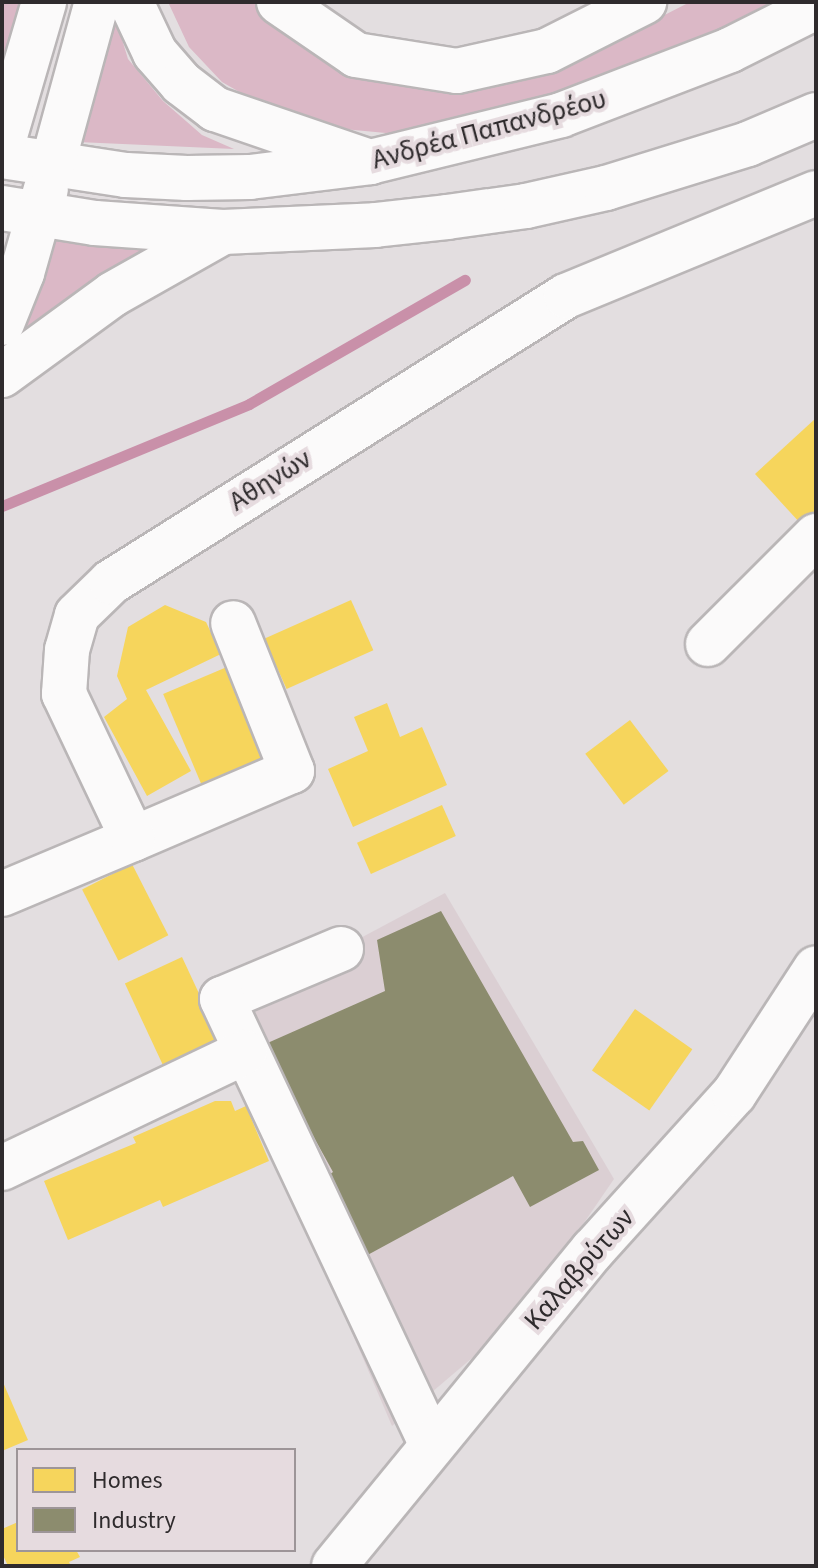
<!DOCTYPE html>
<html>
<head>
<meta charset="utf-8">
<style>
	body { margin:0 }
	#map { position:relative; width:818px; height:1568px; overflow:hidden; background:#e3dee0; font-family:"Source Sans 3",sans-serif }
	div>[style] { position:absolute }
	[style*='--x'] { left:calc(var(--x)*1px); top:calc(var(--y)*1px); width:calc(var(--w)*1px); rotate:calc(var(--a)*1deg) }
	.built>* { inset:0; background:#dbcfd3 }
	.green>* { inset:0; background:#dbb8c6 }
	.homes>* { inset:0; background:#f6d55c; transform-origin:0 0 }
	.industry>* { inset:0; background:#8c8c6e }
	.stream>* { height:11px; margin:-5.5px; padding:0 5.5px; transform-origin:5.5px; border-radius:5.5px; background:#c990a9 }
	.roads { filter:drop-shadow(2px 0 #bab6b7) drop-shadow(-2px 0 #bab6b7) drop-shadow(0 2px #bab6b7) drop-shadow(0 -2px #bab6b7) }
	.minor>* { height:44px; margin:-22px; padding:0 22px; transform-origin:22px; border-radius:22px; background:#fbfafa }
	.major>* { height:44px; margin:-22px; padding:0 22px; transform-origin:22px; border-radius:22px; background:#fbfafa }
	.highway>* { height:44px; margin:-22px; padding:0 22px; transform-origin:22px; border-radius:22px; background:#fbfafa }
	span { translate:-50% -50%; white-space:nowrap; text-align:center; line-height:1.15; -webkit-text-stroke:8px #e6dbdf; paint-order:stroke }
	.street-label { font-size:28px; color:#2f2b2d }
	.frame { position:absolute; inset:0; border:4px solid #2f2b2d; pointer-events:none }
	.legend { position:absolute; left:16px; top:1448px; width:280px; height:104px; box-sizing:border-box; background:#e6dbdf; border:2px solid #9d9598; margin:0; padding:10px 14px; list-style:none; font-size:24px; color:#2f2b2d }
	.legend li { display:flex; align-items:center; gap:16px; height:40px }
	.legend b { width:40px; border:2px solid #9d9598 }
</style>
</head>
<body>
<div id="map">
	<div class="built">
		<div style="clip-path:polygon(445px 893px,614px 1179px,518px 1319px,392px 1426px,216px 1015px)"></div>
	</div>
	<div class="green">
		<div style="clip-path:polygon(2px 2px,27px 2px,2px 87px)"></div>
		<div style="clip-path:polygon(168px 2px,260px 2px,373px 79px,426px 90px,509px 82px,598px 49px,690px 2px,773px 2px,714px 37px,603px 84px,407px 135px,333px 128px,274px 112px,222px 82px,189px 47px)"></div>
		<div style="clip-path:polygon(113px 10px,128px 59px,163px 101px,202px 135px,234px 149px,78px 142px)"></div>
		<div style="clip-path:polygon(49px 240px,150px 247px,23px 336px)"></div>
	</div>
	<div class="homes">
		<div style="clip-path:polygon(816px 418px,816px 510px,801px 524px,755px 474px)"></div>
		<div style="left:351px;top:600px;width:55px;height:95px;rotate:66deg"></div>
		<div style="clip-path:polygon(165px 605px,206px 622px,221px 654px,146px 690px,191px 771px,147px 796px,104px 717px,127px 699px,117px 676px,128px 627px)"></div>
		<div style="left:234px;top:664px;width:100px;height:77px;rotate:67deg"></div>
		<div style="clip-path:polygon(387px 703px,400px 737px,422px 727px,447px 785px,353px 827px,328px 769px,368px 751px,354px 717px)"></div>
		<div style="left:630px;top:720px;width:64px;height:56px;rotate:53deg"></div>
		<div style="left:442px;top:805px;width:34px;height:93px;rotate:66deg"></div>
		<div style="left:132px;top:864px;width:80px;height:56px;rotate:63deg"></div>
		<div style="left:182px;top:957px;width:94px;height:63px;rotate:65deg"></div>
		<div style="left:635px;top:1009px;width:70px;height:75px;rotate:35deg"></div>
		<div style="clip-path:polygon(215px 1101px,231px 1101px,235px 1111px,246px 1106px,269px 1161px,163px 1207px,160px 1200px,68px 1240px,44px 1181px,136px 1143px,133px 1137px)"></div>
		<div style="clip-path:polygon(2px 1380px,28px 1440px,2px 1451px)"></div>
		<div style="clip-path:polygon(18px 1522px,18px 1550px,76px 1550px,80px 1557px,69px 1562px,71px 1566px,8px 1566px,2px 1553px,2px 1529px)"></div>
	</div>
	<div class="industry">
		<div style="clip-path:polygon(441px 911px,573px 1142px,583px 1141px,599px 1170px,530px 1207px,513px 1176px,362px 1258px,318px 1183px,333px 1172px,263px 1045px,385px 991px,377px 940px)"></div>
	</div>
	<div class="stream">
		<div style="--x:2;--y:506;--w:267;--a:-22.4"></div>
		<div style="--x:249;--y:404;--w:249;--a:-29.9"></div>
	</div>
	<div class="roads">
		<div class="minor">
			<div style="--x:279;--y:2;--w:93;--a:34.5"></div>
			<div style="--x:356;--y:55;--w:102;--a:9"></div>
			<div style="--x:457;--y:71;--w:92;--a:-12.5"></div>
			<div style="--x:547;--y:51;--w:109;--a:-26.8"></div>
			<div style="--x:708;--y:644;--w:153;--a:-45"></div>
			<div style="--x:133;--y:839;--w:173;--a:-23.2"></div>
			<div style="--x:292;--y:771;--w:159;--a:-111.7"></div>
			<div style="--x:2;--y:894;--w:142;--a:-22.8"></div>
			<div style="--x:133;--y:839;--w:161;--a:-115.4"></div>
			<div style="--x:64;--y:694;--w:44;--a:-86.1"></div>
			<div style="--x:67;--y:650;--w:36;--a:-74"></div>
			<div style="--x:77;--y:615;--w:47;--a:-44.1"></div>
			<div style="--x:111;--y:582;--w:537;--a:-32.15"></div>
			<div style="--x:566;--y:296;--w:270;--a:-22.4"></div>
			<div style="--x:341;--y:949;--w:129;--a:157.2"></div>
			<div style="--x:222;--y:999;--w:492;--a:64.8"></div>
			<div style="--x:2;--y:1168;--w:269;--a:-25.5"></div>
			<div style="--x:334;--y:1566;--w:409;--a:-50.7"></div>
			<div style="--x:593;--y:1250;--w:210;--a:-47.9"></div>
			<div style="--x:734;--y:1094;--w:150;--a:-56.9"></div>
		</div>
		<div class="major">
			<div style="--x:2;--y:156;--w:125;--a:8.7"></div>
			<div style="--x:126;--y:175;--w:61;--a:2.8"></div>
			<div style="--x:187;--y:178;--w:63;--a:-0.9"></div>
			<div style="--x:250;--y:177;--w:121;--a:-7.1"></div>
			<div style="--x:370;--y:162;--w:197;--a:-13.8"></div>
			<div style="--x:561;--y:115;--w:181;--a:-21"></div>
			<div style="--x:730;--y:50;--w:96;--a:-26.6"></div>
			<div style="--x:2;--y:208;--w:94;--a:9.2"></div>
			<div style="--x:95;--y:223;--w:128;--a:4"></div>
			<div style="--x:223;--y:232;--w:152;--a:-2.6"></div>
			<div style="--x:375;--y:225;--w:72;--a:-6.3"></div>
			<div style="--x:447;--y:217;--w:80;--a:-7.9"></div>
			<div style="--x:526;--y:206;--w:82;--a:-12.7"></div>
			<div style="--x:606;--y:188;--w:149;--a:-17.2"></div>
			<div style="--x:748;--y:144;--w:74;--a:-23.1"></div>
			<div style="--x:2;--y:323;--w:54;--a:-68.2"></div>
			<div style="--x:22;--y:273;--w:87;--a:-74.1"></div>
			<div style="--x:2;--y:375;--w:137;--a:-36.1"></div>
			<div style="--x:113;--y:294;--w:126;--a:-29.4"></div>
		</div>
		<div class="highway">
			<div style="--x:131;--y:2;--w:56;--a:64.8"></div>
			<div style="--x:155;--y:53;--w:40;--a:49"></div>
			<div style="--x:181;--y:83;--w:43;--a:37.4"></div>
			<div style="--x:215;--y:109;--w:164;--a:18.9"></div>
			<div style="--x:2;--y:146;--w:150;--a:-73.7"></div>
			<div style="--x:52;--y:166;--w:170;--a:-74.7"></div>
		</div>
	</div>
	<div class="street-label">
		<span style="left:489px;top:129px;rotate:-15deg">Ανδρέα Παπανδρέου</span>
		<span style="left:270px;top:480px;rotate:-32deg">Αθηνών</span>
		<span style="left:579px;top:1269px;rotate:-49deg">Καλαβρύτων</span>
	</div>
	<div class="frame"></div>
	<ul class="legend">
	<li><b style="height:22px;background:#f6d55c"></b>Homes</li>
	<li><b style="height:22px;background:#8c8c6e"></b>Industry</li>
	</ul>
</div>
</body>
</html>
